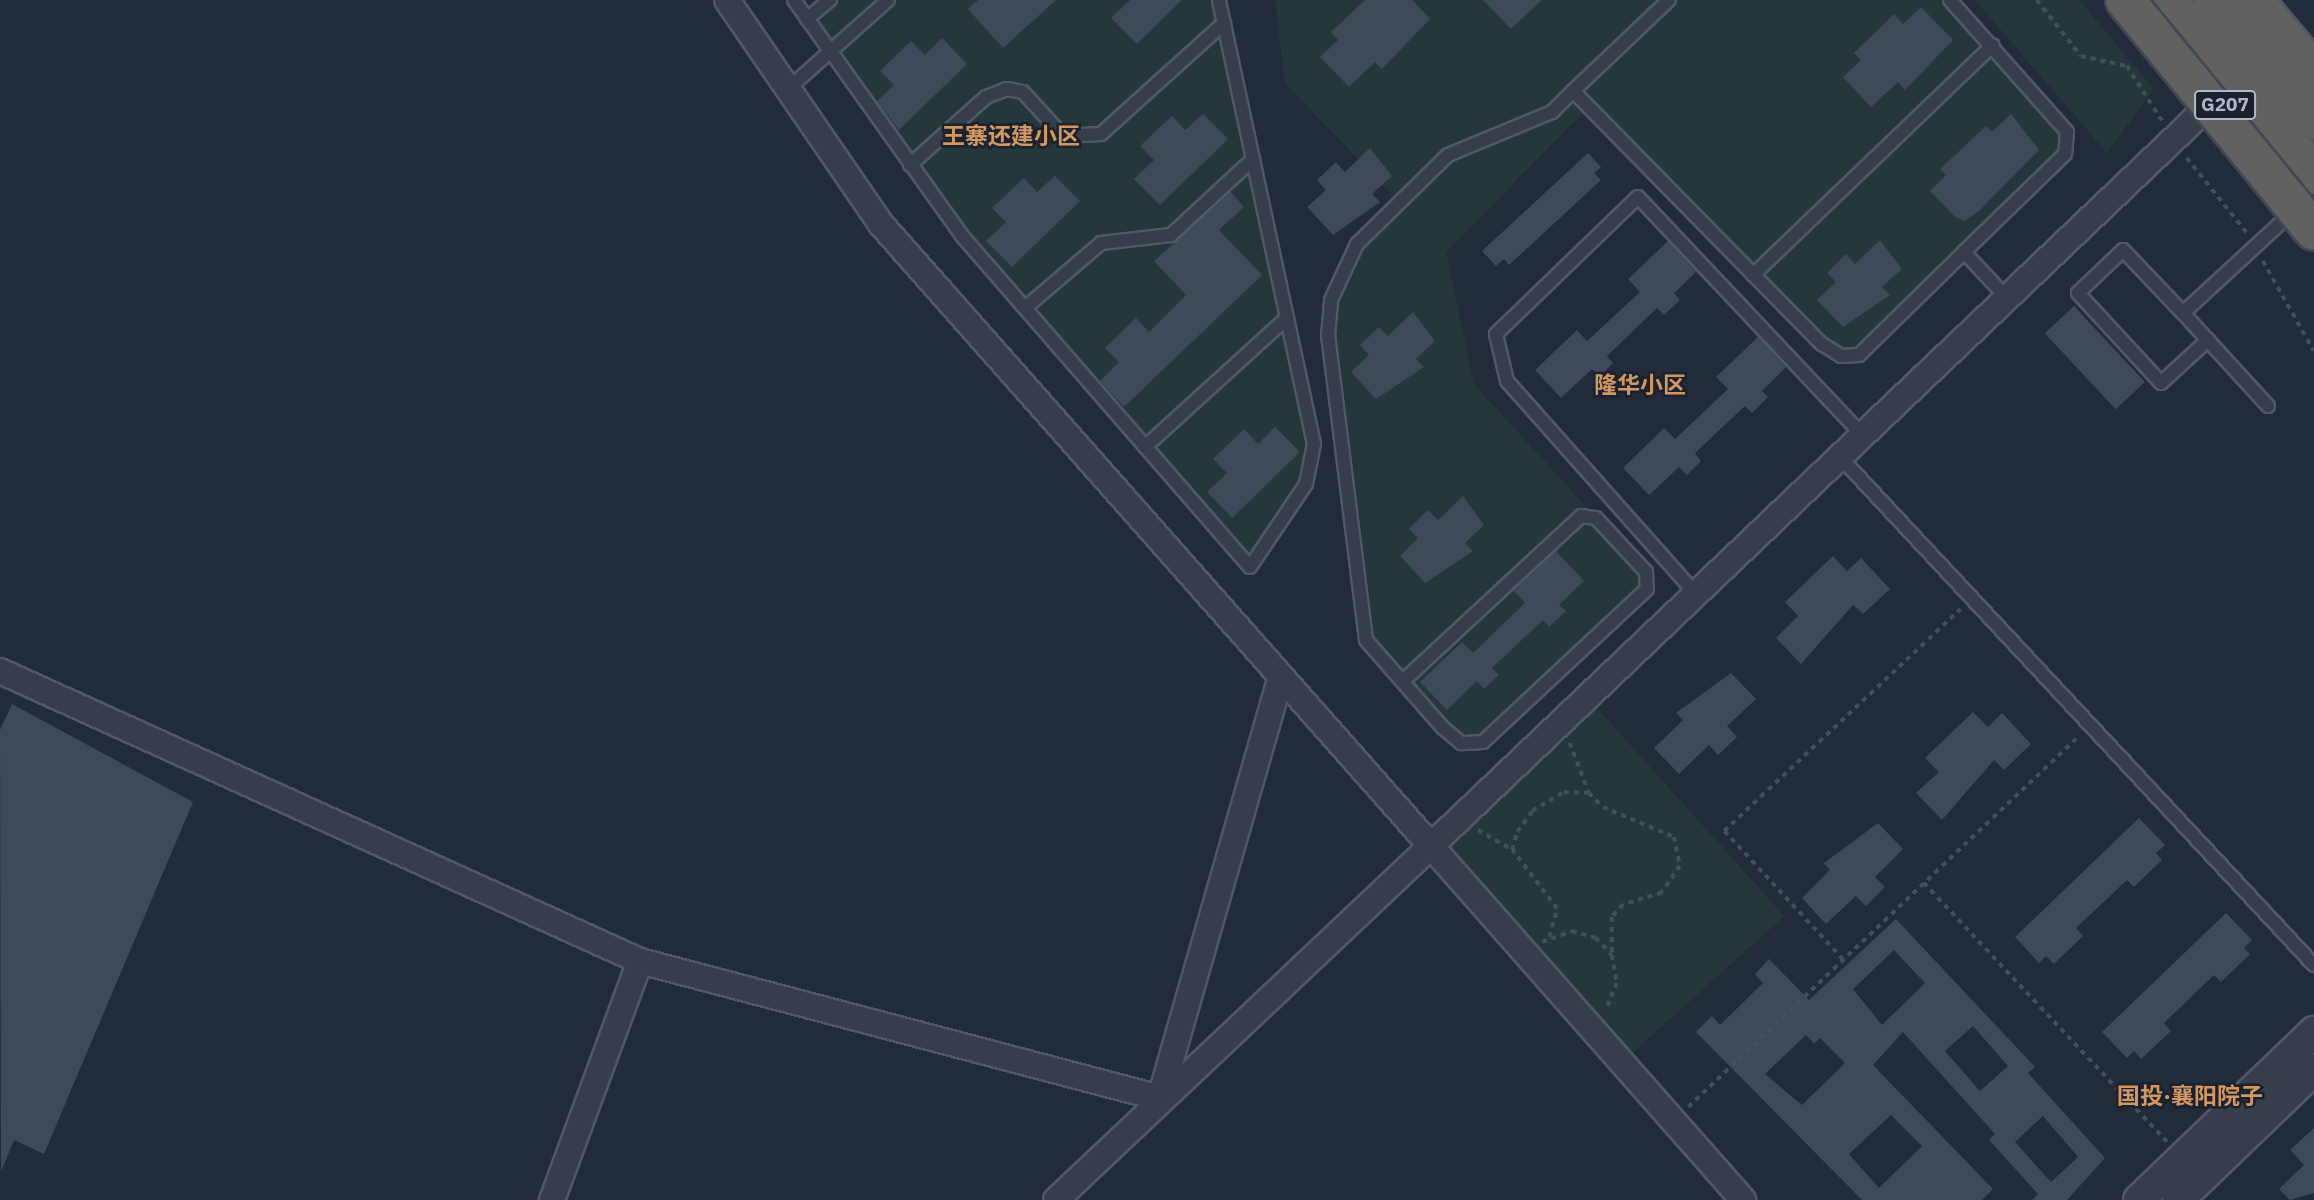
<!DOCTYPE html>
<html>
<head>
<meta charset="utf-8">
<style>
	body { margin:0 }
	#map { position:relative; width:2314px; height:1200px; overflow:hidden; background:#222b3a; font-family:"IBM Plex Sans","Noto Sans SC",sans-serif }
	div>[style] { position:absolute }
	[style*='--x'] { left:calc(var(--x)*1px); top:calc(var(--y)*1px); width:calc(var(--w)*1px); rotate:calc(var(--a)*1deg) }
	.green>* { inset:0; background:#24373b; transform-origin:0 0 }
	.building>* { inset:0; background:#3e4959; transform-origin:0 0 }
	.path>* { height:3.5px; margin-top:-1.75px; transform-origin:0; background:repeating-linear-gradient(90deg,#3f5356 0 5px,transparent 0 10px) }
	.roads { filter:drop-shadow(2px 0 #515865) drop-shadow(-2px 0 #515865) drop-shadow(0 2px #515865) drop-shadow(0 -2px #515865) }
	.service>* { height:12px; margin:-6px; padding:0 6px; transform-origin:6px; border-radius:6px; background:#363d4b }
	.minor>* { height:24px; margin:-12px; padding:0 12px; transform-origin:12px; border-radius:12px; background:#363d4b }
	.tertiary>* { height:30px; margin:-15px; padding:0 15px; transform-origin:15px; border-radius:15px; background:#363d4b }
	.trunk>* { height:38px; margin:-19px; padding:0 19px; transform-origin:19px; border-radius:19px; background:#62615f }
	.bridges { filter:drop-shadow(2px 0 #414855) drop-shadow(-2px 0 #414855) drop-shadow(0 2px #414855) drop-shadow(0 -2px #414855) }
	.trunk-bridge>* { height:38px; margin:-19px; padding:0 19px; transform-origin:19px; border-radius:19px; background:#62615f }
	span { translate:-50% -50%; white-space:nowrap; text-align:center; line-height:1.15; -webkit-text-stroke:5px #1b222f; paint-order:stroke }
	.shield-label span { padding:2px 5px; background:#1b222f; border:2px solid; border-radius:5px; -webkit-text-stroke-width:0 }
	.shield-label { font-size:19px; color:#b1b8c6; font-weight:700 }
	.neighbourhood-label { font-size:23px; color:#d3975f; font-weight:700 }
</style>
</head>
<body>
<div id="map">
	<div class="green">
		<div style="clip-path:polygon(830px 0,1219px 0,1314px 444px,1306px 484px,1250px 567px,963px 237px,807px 19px)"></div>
		<div style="clip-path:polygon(1275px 0,1950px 0,2067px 132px,2065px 154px,1859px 355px,1841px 356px,1588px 108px,1446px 252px,1474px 384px,1646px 572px,1647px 589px,1483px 742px,1461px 743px,1366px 640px,1328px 336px,1331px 300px,1357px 244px,1399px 202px,1285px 83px)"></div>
		<div style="clip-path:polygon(1975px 0,2079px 0,2154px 89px,2107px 153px)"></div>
		<div style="left:1589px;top:699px;width:292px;height:216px;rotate:48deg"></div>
	</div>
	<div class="building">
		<div style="clip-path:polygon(978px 0,1056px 0,1003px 48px,968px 9px)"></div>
		<div style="clip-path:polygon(1130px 0,1182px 0,1137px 44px,1111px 18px)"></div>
		<div style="clip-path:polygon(1365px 0,1412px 0,1430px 19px,1382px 69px,1375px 62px,1349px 87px,1320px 57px,1338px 40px,1331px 32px)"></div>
		<div style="clip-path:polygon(1483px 0,1542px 0,1511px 29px)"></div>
		<div style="clip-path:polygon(1921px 7px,1953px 40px,1905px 90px,1898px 82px,1871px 107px,1843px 77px,1861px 60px,1854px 53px,1894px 14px,1903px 24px)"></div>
		<div style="clip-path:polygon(942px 38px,967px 64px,899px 130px,877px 101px,894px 85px,880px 71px,911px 41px,925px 55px)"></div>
		<div style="clip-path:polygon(1203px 114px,1228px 139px,1160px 205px,1134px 179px,1154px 160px,1140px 146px,1172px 116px,1185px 130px)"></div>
		<div style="clip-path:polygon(2011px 114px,2039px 150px,1978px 212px,1964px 221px,1954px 216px,1930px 191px,1946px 175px,1940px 169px,1986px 126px,1992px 132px)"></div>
		<div style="clip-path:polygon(1370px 148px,1392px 176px,1372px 194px,1380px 202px,1333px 235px,1307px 207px,1326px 190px,1317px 180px,1336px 162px,1345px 172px)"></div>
		<div style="clip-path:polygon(1588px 153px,1601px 167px,1594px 173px,1601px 180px,1509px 265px,1504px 259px,1496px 266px,1482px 251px)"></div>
		<div style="clip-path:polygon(1055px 176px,1080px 201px,1012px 267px,986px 241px,1006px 222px,992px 208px,1024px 178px,1037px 192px)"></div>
		<div style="clip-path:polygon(1231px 192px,1244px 207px,1219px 230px,1262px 275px,1124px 407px,1100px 381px,1119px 362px,1105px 348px,1136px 318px,1149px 332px,1186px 295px,1154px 261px)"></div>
		<div style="clip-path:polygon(1880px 240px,1902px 269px,1882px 287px,1890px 295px,1843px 327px,1817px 300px,1836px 282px,1827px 273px,1846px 254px,1855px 264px)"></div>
		<div style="clip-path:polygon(1668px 241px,1696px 272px,1674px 293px,1680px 300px,1664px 315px,1657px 308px,1607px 356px,1613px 363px,1599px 377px,1592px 369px,1561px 398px,1535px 370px,1577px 330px,1587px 341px,1640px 292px,1628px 279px)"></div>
		<div style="left:2074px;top:306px;width:104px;height:40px;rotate:47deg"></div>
		<div style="clip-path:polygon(1413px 312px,1435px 341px,1416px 359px,1424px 367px,1376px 399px,1351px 372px,1369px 355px,1360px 345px,1379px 327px,1388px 336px)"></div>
		<div style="clip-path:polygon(1758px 337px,1786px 367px,1762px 391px,1768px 397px,1752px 413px,1745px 406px,1695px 453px,1701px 461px,1687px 475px,1679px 467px,1649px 495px,1623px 468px,1664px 428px,1675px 439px,1728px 389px,1716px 377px)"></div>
		<div style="clip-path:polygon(1275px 427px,1300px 452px,1232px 518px,1207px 492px,1227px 473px,1213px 459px,1244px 429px,1258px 444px)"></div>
		<div style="clip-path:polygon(1463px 496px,1484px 525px,1465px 543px,1473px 551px,1425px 583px,1400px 556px,1418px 538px,1409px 529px,1428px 510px,1438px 520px)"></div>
		<div style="clip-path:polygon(1556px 551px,1584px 581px,1559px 605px,1566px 611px,1549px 627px,1543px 620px,1492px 668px,1499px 675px,1484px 689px,1477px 681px,1447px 710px,1420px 682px,1462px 642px,1473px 653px,1525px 603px,1514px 591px)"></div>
		<div style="clip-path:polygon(1833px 556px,1847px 571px,1861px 558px,1890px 589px,1863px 614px,1853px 605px,1801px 664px,1776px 638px,1798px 616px,1785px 602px)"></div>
		<div style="clip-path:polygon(1731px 673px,1756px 699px,1727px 726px,1737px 737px,1718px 755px,1709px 745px,1679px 774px,1654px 748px,1683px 720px,1676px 713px)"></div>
		<div style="clip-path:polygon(12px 704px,193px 802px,44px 1154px,14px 1140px,1px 1172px,0 730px)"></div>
		<div style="clip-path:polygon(1973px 712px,1988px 727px,2002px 713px,2031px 744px,2004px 770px,1994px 760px,1942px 820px,1916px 793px,1939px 772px,1925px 758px)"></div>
		<div style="clip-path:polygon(2139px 818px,2165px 845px,2156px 853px,2162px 860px,2134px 887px,2127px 880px,2076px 928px,2083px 936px,2054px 964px,2046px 956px,2039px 963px,2015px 937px)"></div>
		<div style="clip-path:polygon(1878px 823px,1903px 849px,1875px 877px,1885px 887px,1866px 906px,1856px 896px,1826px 924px,1802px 898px,1830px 870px,1824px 863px)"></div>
		<div style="clip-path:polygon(2226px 913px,2252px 940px,2244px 948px,2250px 954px,2221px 982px,2214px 975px,2164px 1023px,2171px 1031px,2141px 1059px,2134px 1051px,2127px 1058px,2102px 1032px)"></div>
		<div style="clip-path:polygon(evenodd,1896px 919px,2035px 1067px,2028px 1073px,2105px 1158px,2067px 1200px,2032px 1200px,2038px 1194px,1989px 1140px,1995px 1134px,1903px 1032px,1873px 1065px,1993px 1189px,1982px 1200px,1862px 1200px,1696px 1032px,1712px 1016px,1720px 1025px,1763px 983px,1755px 974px,1769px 959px,1809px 1000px,1896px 919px,1894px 950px,1925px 983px,1882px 1025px,1853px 989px,1894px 950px,1896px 919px,1973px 1026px,2008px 1066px,1980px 1091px,1945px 1051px,1973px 1026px,1896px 919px,1806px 1035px,1814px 1044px,1820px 1038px,1845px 1063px,1802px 1105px,1765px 1074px,1806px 1035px,1896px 919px,1891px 1115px,1922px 1146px,1879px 1188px,1849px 1154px,1891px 1115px,1896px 919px,2043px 1116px,2078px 1157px,2051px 1182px,2015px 1142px,2043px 1116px)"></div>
		<div style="clip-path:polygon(2314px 1128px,2314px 1193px,2290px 1200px,2279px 1189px,2304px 1165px,2290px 1150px)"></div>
	</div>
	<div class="path">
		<div style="--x:2037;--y:0;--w:71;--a:51.8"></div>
		<div style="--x:2081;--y:56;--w:47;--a:12.3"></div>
		<div style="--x:2127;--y:66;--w:67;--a:57.3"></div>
		<div style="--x:2187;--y:158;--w:96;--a:51.3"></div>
		<div style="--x:2263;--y:261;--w:103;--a:60.5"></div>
		<div style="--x:1570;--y:743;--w:53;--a:69.2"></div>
		<div style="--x:1589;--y:793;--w:20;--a:45"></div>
		<div style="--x:1603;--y:807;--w:77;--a:22.9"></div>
		<div style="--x:1674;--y:837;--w:30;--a:78"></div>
		<div style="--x:1680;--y:866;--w:32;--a:124"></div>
		<div style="--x:1662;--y:893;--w:41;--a:162.9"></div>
		<div style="--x:1623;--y:905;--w:16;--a:133"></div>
		<div style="--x:1612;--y:917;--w:38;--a:90"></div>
		<div style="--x:1478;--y:830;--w:39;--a:30"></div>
		<div style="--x:1924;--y:883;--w:355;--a:46.8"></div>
		<div style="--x:1549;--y:937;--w:29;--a:-74"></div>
		<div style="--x:1557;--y:909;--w:74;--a:-127.3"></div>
		<div style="--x:1512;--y:850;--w:19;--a:-74"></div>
		<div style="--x:1517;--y:832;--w:26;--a:-54"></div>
		<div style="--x:1532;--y:811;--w:37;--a:-31"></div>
		<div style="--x:1564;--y:792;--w:25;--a:2"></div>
		<div style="--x:1542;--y:942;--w:32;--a:-20"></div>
		<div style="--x:1572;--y:931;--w:25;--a:16"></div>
		<div style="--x:1596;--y:938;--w:23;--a:47"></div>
		<div style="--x:1612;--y:955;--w:28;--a:80"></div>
		<div style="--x:1617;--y:983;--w:29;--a:112"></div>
		<div style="--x:1843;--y:960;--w:176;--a:-132.7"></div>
		<div style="--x:1724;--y:831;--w:324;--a:-43.2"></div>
		<div style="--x:1688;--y:1107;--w:539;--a:-43.5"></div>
	</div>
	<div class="roads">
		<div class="service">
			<div style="--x:794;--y:0;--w:291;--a:54.5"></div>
			<div style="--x:963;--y:237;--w:437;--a:49"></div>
			<div style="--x:1250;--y:567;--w:100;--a:-56"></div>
			<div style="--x:1306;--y:484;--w:41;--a:-78.7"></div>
			<div style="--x:1314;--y:444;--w:454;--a:-102.1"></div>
			<div style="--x:1950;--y:0;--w:176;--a:48.4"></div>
			<div style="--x:2067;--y:132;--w:22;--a:95"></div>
			<div style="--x:2065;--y:154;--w:141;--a:135.9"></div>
			<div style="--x:807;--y:19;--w:30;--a:-40"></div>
			<div style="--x:788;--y:89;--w:134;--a:-41.7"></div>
			<div style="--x:1573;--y:91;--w:132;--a:-43.5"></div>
			<div style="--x:910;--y:165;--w:102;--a:-41.8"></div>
			<div style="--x:986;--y:97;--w:22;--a:-21"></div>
			<div style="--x:1007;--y:89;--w:16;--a:11"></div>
			<div style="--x:1023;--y:92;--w:59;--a:47.7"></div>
			<div style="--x:1063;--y:136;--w:38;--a:-3"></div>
			<div style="--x:1101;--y:134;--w:166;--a:-42.1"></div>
			<div style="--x:1753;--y:275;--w:332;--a:-43.8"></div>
			<div style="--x:1025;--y:308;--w:100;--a:-40.5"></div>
			<div style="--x:1101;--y:243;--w:70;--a:-6.5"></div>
			<div style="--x:1171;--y:235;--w:112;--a:-42.8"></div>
			<div style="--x:2183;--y:313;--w:87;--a:-133.6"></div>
			<div style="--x:2123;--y:250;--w:62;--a:136.3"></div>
			<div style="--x:2078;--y:293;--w:122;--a:47.3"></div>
			<div style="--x:2161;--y:383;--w:64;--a:-42.5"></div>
			<div style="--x:2268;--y:406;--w:126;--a:-132.4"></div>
			<div style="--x:2183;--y:313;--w:140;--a:-42.7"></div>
			<div style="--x:2286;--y:218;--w:9;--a:41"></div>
			<div style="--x:1145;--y:447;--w:192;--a:-42.3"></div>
			<div style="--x:1841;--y:458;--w:693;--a:46.99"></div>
			<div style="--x:1697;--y:595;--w:286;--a:-131.6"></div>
			<div style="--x:1507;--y:381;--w:48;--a:-103.2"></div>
			<div style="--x:1496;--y:334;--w:197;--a:-44"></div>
			<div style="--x:1638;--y:197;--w:328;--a:46.7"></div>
			<div style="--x:1403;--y:681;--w:243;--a:-42.8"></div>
			<div style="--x:1581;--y:516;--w:15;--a:8"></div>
			<div style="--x:1596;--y:518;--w:74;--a:47.2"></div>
			<div style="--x:1646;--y:572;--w:17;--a:87"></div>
			<div style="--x:1647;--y:589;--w:224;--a:137"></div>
			<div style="--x:1483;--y:742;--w:22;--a:177"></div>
			<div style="--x:1461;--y:743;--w:23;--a:-140"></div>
			<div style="--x:1443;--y:728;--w:117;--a:-131.2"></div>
			<div style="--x:1366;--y:640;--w:306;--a:-97.1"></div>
			<div style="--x:1328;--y:336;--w:36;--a:-85"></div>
			<div style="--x:1331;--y:300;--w:62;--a:-65.1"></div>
			<div style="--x:1357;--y:244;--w:127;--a:-44.4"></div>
			<div style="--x:1448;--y:155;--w:113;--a:-22.5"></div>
			<div style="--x:1552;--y:112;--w:30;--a:-45"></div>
			<div style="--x:1573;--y:91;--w:355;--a:45.5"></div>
			<div style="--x:1822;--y:344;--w:22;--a:32"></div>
			<div style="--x:1841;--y:356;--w:18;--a:-3"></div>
			<div style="--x:1859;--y:355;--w:147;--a:-44.4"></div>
			<div style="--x:1964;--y:252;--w:63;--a:46.9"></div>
		</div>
		<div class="minor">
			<div style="--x:727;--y:0;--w:270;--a:55.5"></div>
			<div style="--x:880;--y:223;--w:832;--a:48.51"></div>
			<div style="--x:1431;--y:846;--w:1086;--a:-43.58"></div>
			<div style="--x:0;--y:671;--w:703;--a:24.38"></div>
			<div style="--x:640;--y:961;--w:255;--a:110.2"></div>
			<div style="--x:640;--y:961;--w:538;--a:14.76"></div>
			<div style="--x:1160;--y:1098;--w:438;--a:-74"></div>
			<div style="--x:1056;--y:1200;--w:516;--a:-43.35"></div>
			<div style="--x:1431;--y:846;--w:472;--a:48.6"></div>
		</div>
		<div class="tertiary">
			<div style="--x:2139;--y:1200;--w:243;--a:-43.8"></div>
			<div style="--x:2178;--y:1200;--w:189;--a:-43.9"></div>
		</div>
		<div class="trunk">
			<div style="--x:2166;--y:0;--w:228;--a:49.6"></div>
			<div style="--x:2213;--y:0;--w:156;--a:49.7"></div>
			<div style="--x:2253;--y:0;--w:94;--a:49.7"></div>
		</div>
	</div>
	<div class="bridges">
		<div class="trunk-bridge">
			<div style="--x:2125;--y:0;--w:298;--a:50.7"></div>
		</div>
	</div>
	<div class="shield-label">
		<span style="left:2225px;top:105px">G207</span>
	</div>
	<div class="neighbourhood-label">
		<span style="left:1011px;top:135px">王寨还建小区</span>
		<span style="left:1640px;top:384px">隆华小区</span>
		<span style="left:2190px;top:1095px">国投·襄阳院子</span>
	</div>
</div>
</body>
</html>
